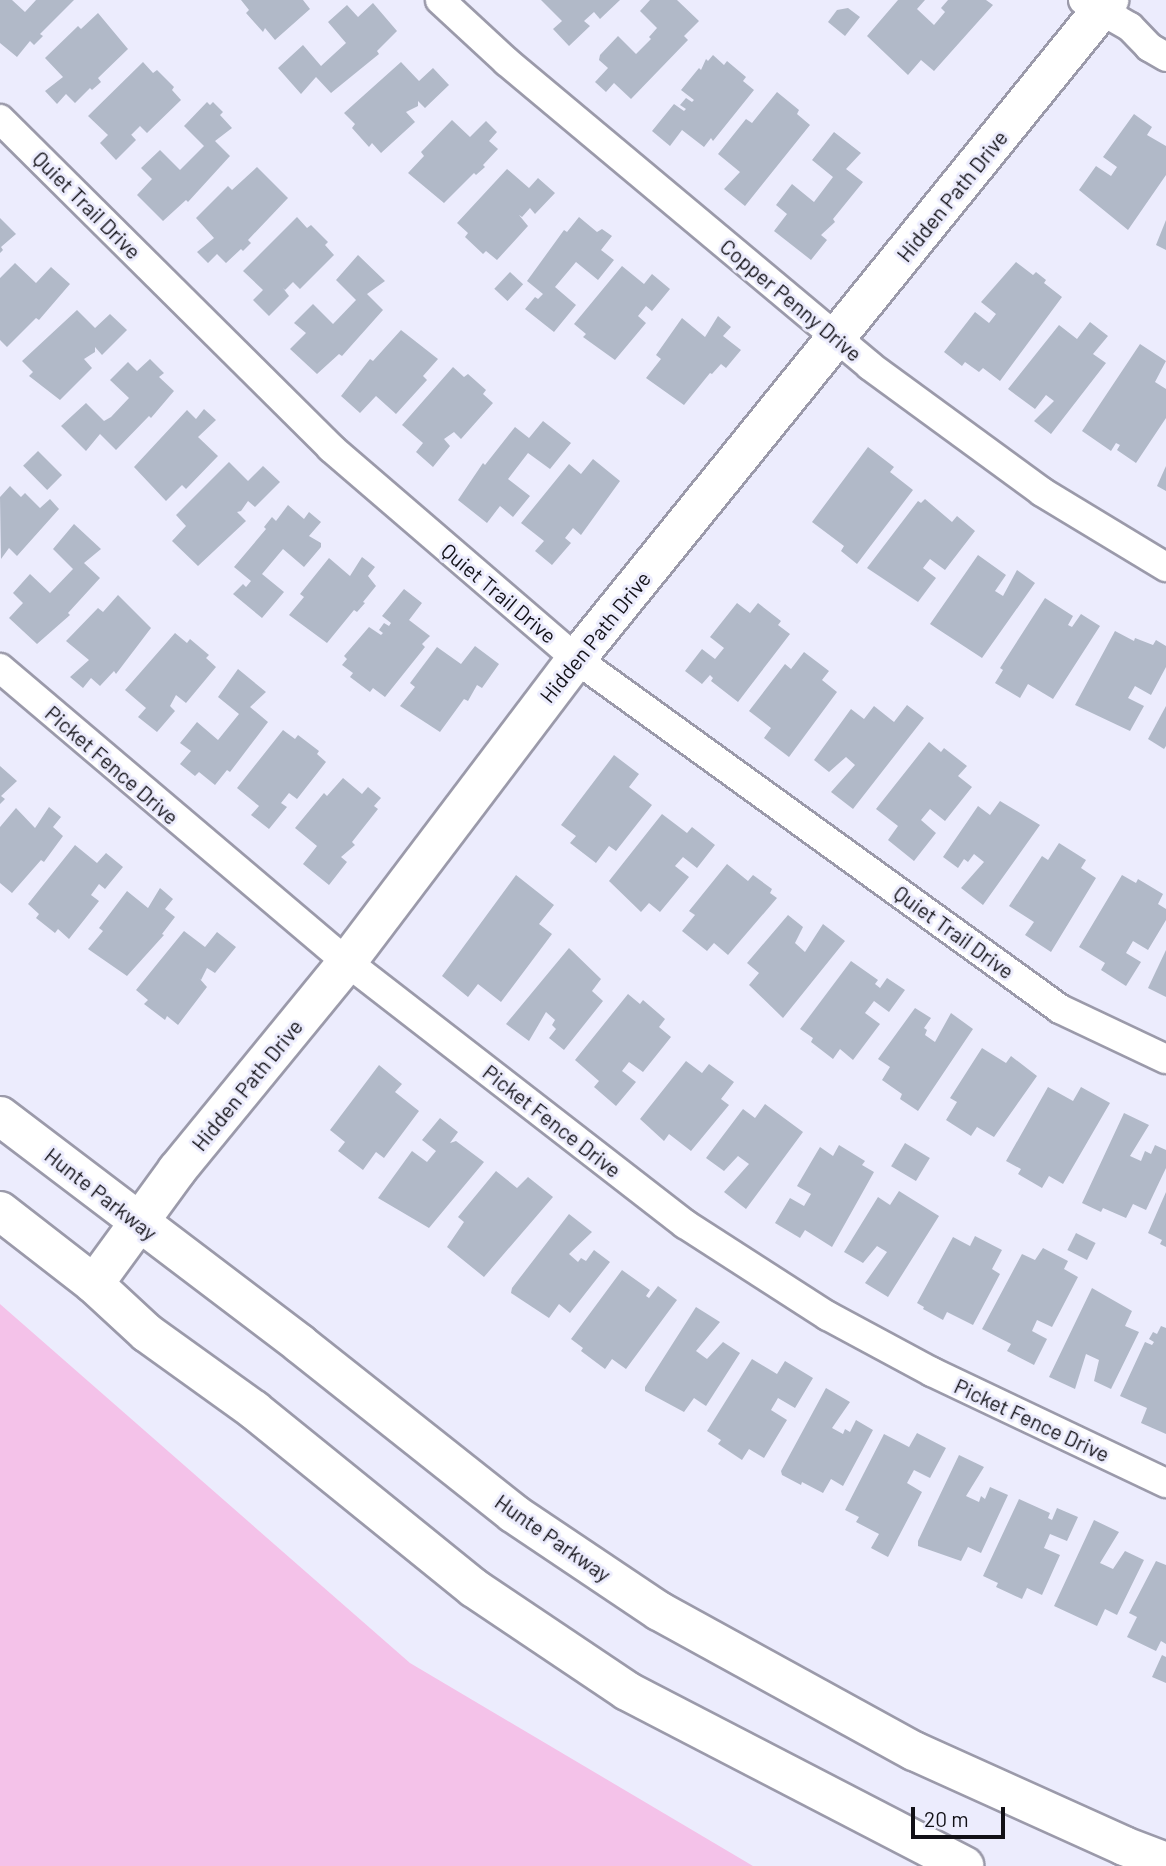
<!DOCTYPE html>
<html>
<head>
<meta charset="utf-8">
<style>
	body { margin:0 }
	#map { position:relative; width:1166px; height:1866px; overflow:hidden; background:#ececfd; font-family:Barlow,sans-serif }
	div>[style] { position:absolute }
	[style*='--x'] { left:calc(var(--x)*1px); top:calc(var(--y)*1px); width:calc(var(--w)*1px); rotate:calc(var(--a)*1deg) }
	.green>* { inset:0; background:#f4c2e9 }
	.building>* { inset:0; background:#b1b9c8; transform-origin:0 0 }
	.roads { filter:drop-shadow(2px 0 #9b9aaa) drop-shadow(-2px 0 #9b9aaa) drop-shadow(0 2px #9b9aaa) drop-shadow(0 -2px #9b9aaa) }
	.street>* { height:28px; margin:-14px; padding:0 14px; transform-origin:14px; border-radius:14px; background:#fff }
	.secondary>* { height:38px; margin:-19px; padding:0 19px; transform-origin:19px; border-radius:19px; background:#fff }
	span { translate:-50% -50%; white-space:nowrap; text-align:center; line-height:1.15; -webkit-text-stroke:6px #ececfd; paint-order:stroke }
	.street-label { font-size:21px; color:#111016 }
	.scale { position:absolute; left:911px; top:1807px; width:94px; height:32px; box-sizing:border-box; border:4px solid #111016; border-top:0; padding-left:9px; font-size:21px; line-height:24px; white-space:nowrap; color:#111016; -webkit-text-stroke:5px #ececfd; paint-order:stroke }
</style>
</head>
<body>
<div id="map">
	<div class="green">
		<div style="clip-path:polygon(0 1304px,410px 1663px,753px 1866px,0 1866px)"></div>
	</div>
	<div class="building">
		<div style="clip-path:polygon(0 0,12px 0,25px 12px,36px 0,74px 0,40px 34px,43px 36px,34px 45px,30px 41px,17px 57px,0 43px)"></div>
		<div style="clip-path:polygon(241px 0,303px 0,310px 9px,275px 40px,265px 28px,263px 32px,246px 13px,249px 10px)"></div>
		<div style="clip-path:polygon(541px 0,620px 0,600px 19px,594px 12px,584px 21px,590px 26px,569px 46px,553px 29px,562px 21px)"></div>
		<div style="clip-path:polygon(650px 0,677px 0,699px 21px,684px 36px,688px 40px,631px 99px,614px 83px,606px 92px,595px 82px,608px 68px,599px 60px,600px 55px,618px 36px,636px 54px,651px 39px,649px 37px,657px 28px,640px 11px)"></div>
		<div style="clip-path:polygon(898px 0,925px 0,917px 9px,934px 25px,945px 12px,941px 8px,948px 0,986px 0,993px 5px,934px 71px,921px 60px,908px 75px,867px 36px)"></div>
		<div style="clip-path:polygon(373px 3px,397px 31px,377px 51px,379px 54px,331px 93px,316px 77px,301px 94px,278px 68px,303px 45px,321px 66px,346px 43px,328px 22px,347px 5px,358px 17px)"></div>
		<div style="clip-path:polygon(848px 8px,860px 17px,845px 36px,828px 22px,837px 10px)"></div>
		<div style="clip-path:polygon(98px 13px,128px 49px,98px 78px,101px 82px,92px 90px,90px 88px,75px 103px,66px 94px,57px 104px,45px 91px,63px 77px,45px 58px,78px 26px,81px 29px)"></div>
		<div style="clip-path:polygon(713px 55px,724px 65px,727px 61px,746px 77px,743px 81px,754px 90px,713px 141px,711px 138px,704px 147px,682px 130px,670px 146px,652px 131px,674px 104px,684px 111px,686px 109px,680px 105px,686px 98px,692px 102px,694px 100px,681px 90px,699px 68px,701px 70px,706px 59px,708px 61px)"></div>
		<div style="clip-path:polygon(143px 62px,153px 73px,157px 70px,174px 87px,172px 90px,181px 100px,147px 133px,140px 126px,131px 135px,125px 128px,136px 140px,116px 160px,100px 143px,108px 135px,88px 116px)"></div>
		<div style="clip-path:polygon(401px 62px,419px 81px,433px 68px,449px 85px,425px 108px,418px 101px,418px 106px,406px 112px,415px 122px,381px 153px,372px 143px,369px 147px,352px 128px,355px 124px,344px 113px)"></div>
		<div style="clip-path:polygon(777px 92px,799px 110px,797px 114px,810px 125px,745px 206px,724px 189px,740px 172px,718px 154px,746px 119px,752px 123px)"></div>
		<div style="clip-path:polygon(207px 102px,210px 105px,213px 102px,223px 112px,220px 115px,232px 128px,215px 141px,230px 156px,188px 202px,186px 200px,163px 221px,137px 195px,152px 179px,141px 168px,160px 150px,180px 170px,204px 146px,184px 126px)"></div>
		<div style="clip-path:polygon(1134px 114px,1152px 127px,1147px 135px,1166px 146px,1166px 175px,1128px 230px,1079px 190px,1096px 166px,1111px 176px,1117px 167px,1103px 157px)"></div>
		<div style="clip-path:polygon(452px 120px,470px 137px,486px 121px,497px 132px,489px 141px,498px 149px,483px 165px,485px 167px,476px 175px,474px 173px,444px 203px,408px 173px,424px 156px,421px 152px)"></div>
		<div style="clip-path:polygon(834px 132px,861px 153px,846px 169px,863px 182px,833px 219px,835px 222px,821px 235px,827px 240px,811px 260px,774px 231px,787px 214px,776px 205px,792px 184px,814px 202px,833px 177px,812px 160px)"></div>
		<div style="clip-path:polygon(257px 167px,288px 198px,248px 240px,251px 243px,243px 251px,241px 249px,226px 263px,217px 254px,208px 263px,197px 252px,214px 238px,196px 218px,228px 186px,232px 190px)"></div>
		<div style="clip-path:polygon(507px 169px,529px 188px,538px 178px,555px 193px,535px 214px,530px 208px,522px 217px,519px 215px,528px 226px,497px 260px,486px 251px,483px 254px,465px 237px,468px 233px,457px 223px)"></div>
		<div style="clip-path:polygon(297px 217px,307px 228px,311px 225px,328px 242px,325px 245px,334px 255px,300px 289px,293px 282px,285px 290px,283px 288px,289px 296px,269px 316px,253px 300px,263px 290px,243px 271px)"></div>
		<div style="clip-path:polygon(579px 217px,597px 232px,602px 229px,612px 236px,601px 250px,614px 260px,598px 280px,576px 262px,555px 287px,576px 305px,554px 332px,525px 309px,535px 297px,538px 299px,543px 294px,527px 281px,564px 230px,567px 232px)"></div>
		<div style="clip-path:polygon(0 218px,16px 234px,1px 247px,3px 250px,0 253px)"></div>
		<div style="clip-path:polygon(1166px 220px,1166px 250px,1156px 245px)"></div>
		<div style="clip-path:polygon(358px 255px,385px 281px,367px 294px,383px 310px,342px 356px,339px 354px,317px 374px,290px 349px,306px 333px,294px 323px,313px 304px,333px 324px,356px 300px,336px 280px)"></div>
		<div style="clip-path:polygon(1016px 262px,1033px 275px,1036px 272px,1046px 280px,1044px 283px,1062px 297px,1000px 381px,983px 368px,979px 372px,965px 362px,962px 366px,944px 352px,975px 312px,989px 323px,996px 314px,981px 302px)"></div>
		<div style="clip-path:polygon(15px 263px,36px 283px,51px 267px,70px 284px,39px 320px,36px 318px,7px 347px,0 340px,0 278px)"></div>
		<div style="clip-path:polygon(622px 266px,644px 284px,652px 274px,670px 289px,652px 311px,646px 306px,638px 316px,646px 323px,615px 360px,583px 337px,586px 334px,574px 324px)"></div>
		<div style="left:510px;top:272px;width:18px;height:23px;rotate:43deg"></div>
		<div style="clip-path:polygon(77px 310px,95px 328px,110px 314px,127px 330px,102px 355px,95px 347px,95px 352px,84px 359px,92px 368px,60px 400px,29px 376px,33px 372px,22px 361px)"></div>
		<div style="clip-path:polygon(718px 316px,731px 327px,723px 336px,741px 350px,726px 368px,721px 364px,712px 374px,710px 373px,684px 405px,646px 378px,661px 359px,656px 355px,682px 318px,705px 337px)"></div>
		<div style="clip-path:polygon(1090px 322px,1108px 336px,1093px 354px,1106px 363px,1051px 434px,1034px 421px,1054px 401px,1046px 395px,1035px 409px,1008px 389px,1059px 325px,1077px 339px)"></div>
		<div style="clip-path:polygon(401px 330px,438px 359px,423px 376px,427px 380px,396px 414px,376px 396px,360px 413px,341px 396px,370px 359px,373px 361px)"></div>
		<div style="clip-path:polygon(1140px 344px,1166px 361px,1155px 382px,1166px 389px,1166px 418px,1136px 463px,1117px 450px,1120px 445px,1116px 443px,1111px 451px,1082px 431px)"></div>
		<div style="clip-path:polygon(150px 359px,164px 373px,159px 377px,174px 391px,151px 418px,149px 416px,116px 450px,100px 434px,86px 451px,61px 426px,86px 403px,104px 421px,111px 417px,129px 398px,110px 380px,128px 362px,137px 371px)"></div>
		<div style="clip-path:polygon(453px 367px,464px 377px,468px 374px,486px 390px,483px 394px,493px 403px,461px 439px,454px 432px,444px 439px,450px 446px,433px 467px,416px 452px,423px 443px,402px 425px)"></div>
		<div style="clip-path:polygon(204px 409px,216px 420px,198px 437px,218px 456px,186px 489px,182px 485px,166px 501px,134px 467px,187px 410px,196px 419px)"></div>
		<div style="clip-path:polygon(543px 421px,571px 443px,550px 469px,528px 453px,508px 479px,530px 496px,513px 517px,500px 506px,487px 523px,458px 500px,483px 463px,485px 465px,515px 427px,529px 438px)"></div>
		<div style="clip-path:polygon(868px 447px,894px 467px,890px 472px,913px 490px,857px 564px,841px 551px,844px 546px,812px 522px)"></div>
		<div style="left:38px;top:451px;width:34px;height:21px;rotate:45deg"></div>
		<div style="clip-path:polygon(593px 459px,620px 481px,581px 535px,573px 528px,565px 538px,571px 543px,552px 565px,535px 551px,544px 541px,521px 523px,569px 464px,581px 474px)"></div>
		<div style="clip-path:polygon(229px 462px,248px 481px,263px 466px,280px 482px,255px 507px,248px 501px,241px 511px,237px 512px,246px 521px,198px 566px,172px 541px,186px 526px,176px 515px)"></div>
		<div style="clip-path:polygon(1166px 466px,1166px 491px,1157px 486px)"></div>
		<div style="clip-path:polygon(10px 486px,21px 497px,25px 493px,40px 508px,50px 499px,59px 509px,17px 556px,9px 548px,1px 559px,0 497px)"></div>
		<div style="clip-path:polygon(925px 499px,952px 522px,957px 516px,975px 531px,945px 570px,930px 559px,923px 568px,936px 578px,918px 602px,867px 568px,918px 501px,921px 503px)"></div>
		<div style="clip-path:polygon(288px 505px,304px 519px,309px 512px,321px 522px,309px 536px,321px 543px,321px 547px,304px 567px,283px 549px,262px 574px,284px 592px,262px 618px,233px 594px,243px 584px,246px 587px,251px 581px,234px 567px,266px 529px,264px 527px,272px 517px,276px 521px)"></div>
		<div style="clip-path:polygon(74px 524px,101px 549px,84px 563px,100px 578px,68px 613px,70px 615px,37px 644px,9px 618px,23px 603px,13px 593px,30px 574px,50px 593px,73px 569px,53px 549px)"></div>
		<div style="clip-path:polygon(978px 555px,1006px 575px,995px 591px,1003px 596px,1017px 570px,1035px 583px,982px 658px,930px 624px)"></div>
		<div style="clip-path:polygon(362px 557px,375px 567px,368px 576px,376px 586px,363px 602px,365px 603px,357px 612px,354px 610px,327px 643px,289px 615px,304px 597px,300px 594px,329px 558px,350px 576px)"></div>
		<div style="clip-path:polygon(404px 589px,422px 603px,409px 620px,430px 636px,422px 644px,425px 647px,385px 697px,373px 688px,370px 692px,350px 677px,353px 673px,342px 665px,347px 659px,344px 656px,369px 627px,381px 635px,383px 633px,379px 630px,384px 623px,389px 626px,391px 623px,382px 616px)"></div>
		<div style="clip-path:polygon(118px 595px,151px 628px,116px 674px,114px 671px,100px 686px,91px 678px,83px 688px,70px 677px,89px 660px,66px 641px,98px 608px,103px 612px)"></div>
		<div style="clip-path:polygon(1045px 598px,1073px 616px,1068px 625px,1072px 627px,1081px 614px,1100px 626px,1053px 699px,1028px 684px,1020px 698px,995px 683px,1003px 670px,1000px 668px)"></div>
		<div style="clip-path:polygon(737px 603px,750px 613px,758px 603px,781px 621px,778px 625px,790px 634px,738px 702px,711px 681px,713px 678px,710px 675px,702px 684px,685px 671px,702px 649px,715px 659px,724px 648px,710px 637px)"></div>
		<div style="clip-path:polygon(1115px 631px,1134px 641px,1135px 638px,1153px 645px,1156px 640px,1166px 646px,1166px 667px,1151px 695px,1135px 686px,1128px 698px,1144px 706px,1130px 731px,1075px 705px)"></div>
		<div style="clip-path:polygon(175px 633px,187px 643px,190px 639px,209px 655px,206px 658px,216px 667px,186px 703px,176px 695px,170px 706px,175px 711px,157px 732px,138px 717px,146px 708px,125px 690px)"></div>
		<div style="clip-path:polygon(475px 646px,499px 664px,482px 688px,477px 685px,468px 701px,464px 699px,440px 732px,400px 706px,415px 687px,410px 683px,437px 647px,461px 664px)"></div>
		<div style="clip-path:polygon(804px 652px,829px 671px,822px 680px,837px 692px,789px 757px,764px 738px,771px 728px,749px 711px,785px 664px,791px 669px)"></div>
		<div style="clip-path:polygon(238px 669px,266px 692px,250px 707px,268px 722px,230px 772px,227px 770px,215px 785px,199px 772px,195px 776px,180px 764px,191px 751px,180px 743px,197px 722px,218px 740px,239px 714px,218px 697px)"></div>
		<div style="clip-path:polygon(907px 705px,924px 718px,853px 809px,831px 792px,855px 765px,846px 757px,829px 772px,814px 760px,851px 709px,864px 719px,874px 706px,894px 722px)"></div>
		<div style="clip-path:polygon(1166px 706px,1166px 746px,1164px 749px,1148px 739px)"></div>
		<div style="clip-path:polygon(283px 730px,295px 739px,298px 735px,319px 751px,317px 754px,326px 762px,297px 799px,289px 793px,281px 803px,287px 807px,269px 829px,251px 815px,259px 806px,237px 788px)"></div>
		<div style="clip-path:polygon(929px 742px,941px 752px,944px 748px,967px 766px,958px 776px,972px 787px,945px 821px,930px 809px,921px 820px,936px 833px,914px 861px,888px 840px,898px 826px,876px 809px)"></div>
		<div style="clip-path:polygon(614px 755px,639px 774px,629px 787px,652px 805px,616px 851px,609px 846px,596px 863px,570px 843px,576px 836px,561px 825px)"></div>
		<div style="clip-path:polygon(0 766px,17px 781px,1px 796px,5px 799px,0 804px)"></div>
		<div style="clip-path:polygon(343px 778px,362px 794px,368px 787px,381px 798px,374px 806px,378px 809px,352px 842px,355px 845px,341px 857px,347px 862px,329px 885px,303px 864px,317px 846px,295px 828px,324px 793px,327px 796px)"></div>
		<div style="clip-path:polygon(1000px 801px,1040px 825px,983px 905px,961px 888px,984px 862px,974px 854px,968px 862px,964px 859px,958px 868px,943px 857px,978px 806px,990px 815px)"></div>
		<div style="clip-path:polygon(49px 807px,61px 817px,53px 827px,63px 836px,44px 862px,41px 860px,12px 893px,0 883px,0 827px,16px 808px,35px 828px)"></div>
		<div style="clip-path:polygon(662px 814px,687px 833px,692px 827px,715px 845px,697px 868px,683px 857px,675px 866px,689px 877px,660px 912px,649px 903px,641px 912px,609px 881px)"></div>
		<div style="clip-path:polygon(1059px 843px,1086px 860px,1081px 868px,1096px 878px,1051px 952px,1025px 935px,1034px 922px,1009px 906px,1042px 856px,1048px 860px)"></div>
		<div style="clip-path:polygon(75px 845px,97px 863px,106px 853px,123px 867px,105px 889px,99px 884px,91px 895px,99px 901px,69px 939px,58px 929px,55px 933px,36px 918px,39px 914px,28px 904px)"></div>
		<div style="clip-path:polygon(727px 864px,748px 881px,753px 875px,772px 889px,770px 893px,777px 898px,728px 955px,714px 943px,707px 951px,682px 931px,695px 915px,689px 911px)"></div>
		<div style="clip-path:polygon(516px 875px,554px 905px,539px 924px,552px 934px,501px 1002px,478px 984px,468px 997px,442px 976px)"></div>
		<div style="clip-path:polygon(1122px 875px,1136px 883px,1138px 879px,1163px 894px,1158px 904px,1166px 909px,1166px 920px,1148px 950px,1133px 941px,1126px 953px,1141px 962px,1126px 986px,1101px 970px,1105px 963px,1079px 947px)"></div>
		<div style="clip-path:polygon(160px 888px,173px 899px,165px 909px,175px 917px,162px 934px,164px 935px,127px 976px,88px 949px,103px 931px,99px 928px,127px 891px,148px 908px)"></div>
		<div style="clip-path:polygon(788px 915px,803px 927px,795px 943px,805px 952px,823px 924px,845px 941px,783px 1018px,749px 985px,759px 973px,747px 963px)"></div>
		<div style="clip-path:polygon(184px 931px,205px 947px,217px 932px,236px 947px,215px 973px,207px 968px,201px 980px,199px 978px,207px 987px,178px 1025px,167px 1016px,165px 1020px,144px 1004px,148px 1000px,136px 990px)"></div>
		<div style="clip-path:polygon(569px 948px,601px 979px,592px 991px,603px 1001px,564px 1050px,549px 1038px,556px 1029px,552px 1025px,555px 1020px,546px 1012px,529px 1041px,506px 1024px)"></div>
		<div style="clip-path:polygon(1166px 950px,1166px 997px,1148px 988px)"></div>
		<div style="clip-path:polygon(851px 961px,878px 980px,875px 984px,880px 988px,887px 978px,905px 990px,889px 1012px,874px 1001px,865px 1013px,880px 1024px,853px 1060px,840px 1049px,833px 1059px,811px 1042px,813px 1038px,800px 1029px)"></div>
		<div style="clip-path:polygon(628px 994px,640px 1004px,643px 1000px,665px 1019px,659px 1027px,671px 1037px,643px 1072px,629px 1062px,622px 1071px,636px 1082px,616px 1106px,594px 1087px,599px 1081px,575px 1060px)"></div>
		<div style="clip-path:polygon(915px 1008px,931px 1018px,924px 1028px,927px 1030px,925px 1035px,935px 1042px,951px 1013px,973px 1029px,918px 1111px,900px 1099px,902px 1094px,882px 1080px,890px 1067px,878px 1059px)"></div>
		<div style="clip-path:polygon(982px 1048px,1006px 1063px,1011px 1056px,1037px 1076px,994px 1137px,977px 1127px,971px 1136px,946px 1120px,957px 1102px,950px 1098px)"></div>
		<div style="clip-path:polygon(686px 1061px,702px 1073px,709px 1064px,734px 1082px,721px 1099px,729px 1105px,691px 1151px,669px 1134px,664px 1141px,640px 1119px)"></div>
		<div style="clip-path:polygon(379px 1065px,402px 1084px,395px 1092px,419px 1111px,384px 1158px,376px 1152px,363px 1170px,338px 1151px,345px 1142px,330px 1130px)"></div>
		<div style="clip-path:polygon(1048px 1087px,1073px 1101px,1081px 1087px,1110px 1103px,1063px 1184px,1049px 1176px,1042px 1188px,1018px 1174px,1021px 1169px,1006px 1161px)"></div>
		<div style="clip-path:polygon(765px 1104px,803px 1132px,746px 1209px,724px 1192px,749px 1164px,738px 1156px,724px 1171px,706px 1158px,743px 1109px,755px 1118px)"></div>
		<div style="clip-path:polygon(1124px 1113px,1149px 1125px,1130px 1156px,1141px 1161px,1145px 1151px,1151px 1154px,1155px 1145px,1166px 1150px,1166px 1168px,1146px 1210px,1133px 1204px,1126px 1218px,1103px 1208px,1101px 1212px,1082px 1203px)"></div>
		<div style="clip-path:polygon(440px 1118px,458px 1132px,450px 1143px,456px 1141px,484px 1162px,429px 1228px,378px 1198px,412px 1151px,427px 1162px,436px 1151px,422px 1140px)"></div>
		<div style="left:905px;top:1143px;width:29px;height:27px;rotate:31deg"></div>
		<div style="clip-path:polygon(839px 1145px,865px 1161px,862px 1165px,874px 1172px,832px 1247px,805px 1230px,800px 1238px,775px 1223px,790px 1198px,804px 1206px,811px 1194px,797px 1186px,820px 1147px,833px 1156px)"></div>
		<div style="clip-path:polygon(496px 1171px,517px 1188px,528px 1177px,553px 1197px,484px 1277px,447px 1247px,464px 1222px,458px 1217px)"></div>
		<div style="clip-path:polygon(899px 1191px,939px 1216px,888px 1297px,865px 1283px,887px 1252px,877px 1246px,863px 1263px,844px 1252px,878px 1197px,890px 1205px)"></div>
		<div style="clip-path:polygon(1166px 1192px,1166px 1247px,1160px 1244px,1162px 1240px,1148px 1233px)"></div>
		<div style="clip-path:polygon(569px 1214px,592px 1232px,569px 1254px,578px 1262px,581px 1258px,586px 1261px,594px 1250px,610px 1262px,570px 1313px,559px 1304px,549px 1318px,511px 1293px,512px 1288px)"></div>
		<div style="left:1076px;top:1233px;width:22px;height:19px;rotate:27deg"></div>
		<div style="clip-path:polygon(975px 1236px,1002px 1250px,992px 1269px,1000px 1274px,973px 1325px,947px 1312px,943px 1320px,923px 1309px,924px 1307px,917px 1303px,953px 1237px,970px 1246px)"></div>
		<div style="clip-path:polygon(1043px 1248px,1068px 1261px,1064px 1269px,1078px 1277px,1052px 1327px,1037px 1320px,1032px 1331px,1047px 1339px,1034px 1365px,1007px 1351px,1011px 1344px,982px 1329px,1022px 1254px,1035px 1260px)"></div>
		<div style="clip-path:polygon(622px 1270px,650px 1290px,646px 1296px,649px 1298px,658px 1286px,677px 1300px,626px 1369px,612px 1359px,605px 1369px,581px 1351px,583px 1348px,571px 1339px)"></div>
		<div style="clip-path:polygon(1092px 1288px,1132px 1311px,1125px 1326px,1139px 1332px,1111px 1389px,1094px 1381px,1099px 1360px,1086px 1354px,1075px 1389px,1049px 1377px)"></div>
		<div style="clip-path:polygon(696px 1307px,720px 1322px,696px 1351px,707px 1359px,723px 1342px,740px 1353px,706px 1406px,694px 1398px,684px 1412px,645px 1391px,645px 1387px)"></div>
		<div style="clip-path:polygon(1161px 1326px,1166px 1328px,1166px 1434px,1141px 1423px,1147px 1408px,1120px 1396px,1145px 1342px,1152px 1345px,1154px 1342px,1149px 1339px,1153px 1332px,1157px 1334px)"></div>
		<div style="clip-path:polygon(752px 1359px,777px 1374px,785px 1361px,813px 1378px,795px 1408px,778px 1398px,771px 1410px,787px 1420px,764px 1458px,749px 1449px,742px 1460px,718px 1444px,721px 1440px,707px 1431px)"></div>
		<div style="clip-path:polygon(826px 1388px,850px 1402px,832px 1428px,843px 1434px,845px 1429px,850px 1432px,856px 1420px,873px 1430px,843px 1486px,831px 1479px,823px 1493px,802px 1482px,801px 1485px,782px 1475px,781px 1471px)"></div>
		<div style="clip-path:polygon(917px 1433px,946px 1448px,930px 1478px,914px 1470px,907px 1483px,922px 1492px,888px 1557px,871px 1548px,879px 1534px,856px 1522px,859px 1517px,845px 1510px,884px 1434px,909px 1447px)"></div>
		<div style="clip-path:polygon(959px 1455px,984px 1467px,966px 1496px,979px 1502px,981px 1496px,985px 1499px,990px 1487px,1008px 1495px,981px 1553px,968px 1547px,961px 1561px,918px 1546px,918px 1541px)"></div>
		<div style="clip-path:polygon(1019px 1499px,1050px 1513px,1048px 1518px,1052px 1520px,1057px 1508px,1078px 1517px,1067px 1541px,1050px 1534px,1044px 1548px,1060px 1555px,1042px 1595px,1027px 1588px,1022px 1599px,996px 1587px,998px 1583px,983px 1576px)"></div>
		<div style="clip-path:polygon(1094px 1520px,1119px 1532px,1100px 1563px,1113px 1569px,1125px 1551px,1144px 1560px,1117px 1615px,1105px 1609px,1097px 1626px,1054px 1606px)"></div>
		<div style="clip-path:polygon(1156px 1561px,1166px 1565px,1166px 1644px,1161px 1641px,1156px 1651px,1127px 1637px,1137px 1617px,1129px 1613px)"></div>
		<div style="clip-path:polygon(1162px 1655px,1166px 1657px,1166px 1683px,1152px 1677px)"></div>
	</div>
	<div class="roads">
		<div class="street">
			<div style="--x:440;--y:0;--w:91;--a:42.8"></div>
			<div style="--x:507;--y:62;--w:473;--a:39.9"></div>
			<div style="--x:870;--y:366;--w:213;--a:36.2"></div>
			<div style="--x:1042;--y:492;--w:145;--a:31.2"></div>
			<div style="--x:1083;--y:0;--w:54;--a:29.9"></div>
			<div style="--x:1130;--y:27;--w:28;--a:46"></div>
			<div style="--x:1149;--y:47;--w:20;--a:30"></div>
			<div style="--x:0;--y:119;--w:467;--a:44.8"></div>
			<div style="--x:331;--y:448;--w:323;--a:40.7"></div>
			<div style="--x:576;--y:659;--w:597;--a:35.87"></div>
			<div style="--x:1060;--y:1009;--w:117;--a:25.3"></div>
			<div style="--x:0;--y:668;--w:455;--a:40.3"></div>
			<div style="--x:347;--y:962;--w:428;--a:37.8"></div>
			<div style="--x:685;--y:1224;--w:170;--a:32.8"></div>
			<div style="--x:828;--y:1316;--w:118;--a:28.3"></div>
			<div style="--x:932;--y:1372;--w:259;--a:25.4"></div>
		</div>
		<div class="secondary">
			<div style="--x:0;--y:1116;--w:377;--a:37.2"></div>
			<div style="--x:300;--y:1344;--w:272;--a:38.4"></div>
			<div style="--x:513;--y:1513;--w:176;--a:33.9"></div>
			<div style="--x:659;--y:1611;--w:291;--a:28.8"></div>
			<div style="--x:914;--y:1751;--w:230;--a:24.3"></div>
			<div style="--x:1124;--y:1846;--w:45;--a:20.9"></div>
			<div style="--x:0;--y:1211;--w:119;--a:37.8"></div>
			<div style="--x:94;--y:1284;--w:72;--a:42.8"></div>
			<div style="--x:147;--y:1333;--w:132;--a:35.7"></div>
			<div style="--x:254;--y:1410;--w:283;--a:39"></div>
			<div style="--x:474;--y:1588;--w:184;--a:33.9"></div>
			<div style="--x:627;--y:1691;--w:380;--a:27.4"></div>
			<div style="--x:94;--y:1284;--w:141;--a:-53.9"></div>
			<div style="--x:177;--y:1170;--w:269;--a:-50.7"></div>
			<div style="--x:347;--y:962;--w:380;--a:-52.9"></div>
			<div style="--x:576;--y:659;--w:848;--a:-51.03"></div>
		</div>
	</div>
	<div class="street-label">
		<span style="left:952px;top:196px;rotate:-51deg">Hidden Path Drive</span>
		<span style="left:87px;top:205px;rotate:45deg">Quiet Trail Drive</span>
		<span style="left:791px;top:300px;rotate:40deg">Copper Penny Drive</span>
		<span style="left:499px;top:593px;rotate:40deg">Quiet Trail Drive</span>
		<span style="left:595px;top:637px;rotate:-51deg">Hidden Path Drive</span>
		<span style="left:112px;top:765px;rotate:41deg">Picket Fence Drive</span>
		<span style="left:954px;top:932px;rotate:36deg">Quiet Trail Drive</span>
		<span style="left:247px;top:1085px;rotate:-51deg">Hidden Path Drive</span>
		<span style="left:552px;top:1121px;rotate:38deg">Picket Fence Drive</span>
		<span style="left:101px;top:1194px;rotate:38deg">Hunte Parkway</span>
		<span style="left:1032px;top:1420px;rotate:25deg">Picket Fence Drive</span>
		<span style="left:553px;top:1538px;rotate:35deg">Hunte Parkway</span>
	</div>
	<div class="scale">20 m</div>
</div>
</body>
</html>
